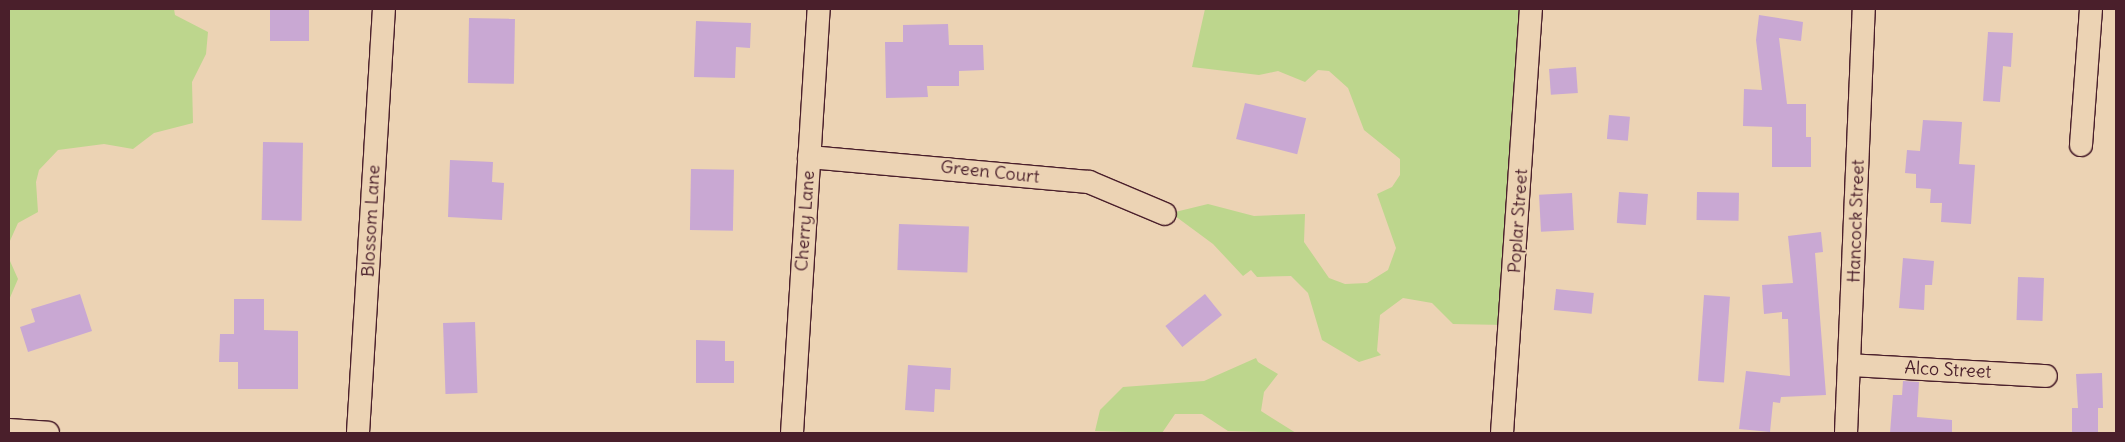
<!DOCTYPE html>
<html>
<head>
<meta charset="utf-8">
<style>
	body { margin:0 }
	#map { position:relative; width:2125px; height:442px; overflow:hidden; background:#ecd3b4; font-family:Delius,sans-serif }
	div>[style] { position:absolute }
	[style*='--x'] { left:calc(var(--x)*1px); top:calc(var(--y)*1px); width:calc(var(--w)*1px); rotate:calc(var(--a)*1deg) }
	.green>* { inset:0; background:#bdd68d }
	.building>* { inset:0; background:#c9a8d3; transform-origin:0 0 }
	.roads { filter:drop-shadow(1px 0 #4a1f2b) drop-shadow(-1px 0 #4a1f2b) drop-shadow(0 1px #4a1f2b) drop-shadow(0 -1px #4a1f2b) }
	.minor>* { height:22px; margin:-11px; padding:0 11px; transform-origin:11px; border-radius:11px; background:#ecd3b4 }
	span { translate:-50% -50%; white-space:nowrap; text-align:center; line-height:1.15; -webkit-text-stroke:4px #ecd3b4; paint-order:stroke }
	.street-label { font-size:18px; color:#4a1f2b }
	.frame { position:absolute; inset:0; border:10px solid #4a1f2b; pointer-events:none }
</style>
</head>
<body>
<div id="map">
	<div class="green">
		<div style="clip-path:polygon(9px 9px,174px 9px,175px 15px,208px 32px,206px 54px,192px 82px,193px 123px,154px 133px,133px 149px,104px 144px,58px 150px,39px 170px,36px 182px,38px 212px,18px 223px,9px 243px,10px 261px,18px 279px,9px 300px)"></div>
		<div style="clip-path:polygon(1205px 9px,1528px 9px,1505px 325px,1453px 324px,1432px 303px,1403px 298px,1380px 315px,1377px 351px,1381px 355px,1359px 362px,1322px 340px,1308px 293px,1291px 276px,1257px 277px,1251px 270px,1243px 276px,1213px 244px,1171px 213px,1208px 204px,1254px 216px,1305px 214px,1304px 242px,1329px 278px,1345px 284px,1367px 283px,1388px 270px,1396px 248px,1377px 194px,1392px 187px,1400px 175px,1400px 159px,1364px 130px,1348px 88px,1329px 71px,1318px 70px,1305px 82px,1278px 71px,1259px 75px,1192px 67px)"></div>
		<div style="clip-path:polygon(1256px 358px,1258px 362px,1278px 374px,1264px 392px,1261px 411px,1296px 433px,1228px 431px,1202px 414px,1175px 414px,1162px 433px,1095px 431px,1100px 410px,1123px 387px,1204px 381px)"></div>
	</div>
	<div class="building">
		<div style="left:270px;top:9px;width:39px;height:32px"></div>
		<div style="clip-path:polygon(1759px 15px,1803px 22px,1801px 41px,1779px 38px,1787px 104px,1806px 104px,1806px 137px,1811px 137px,1811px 167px,1772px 167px,1772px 127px,1743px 126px,1744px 89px,1762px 90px,1756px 40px)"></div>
		<div style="left:469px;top:18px;width:46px;height:65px;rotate:1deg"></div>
		<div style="clip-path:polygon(696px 21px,751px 23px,750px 48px,736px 47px,735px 78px,694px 77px)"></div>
		<div style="clip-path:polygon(948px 24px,949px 45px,983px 45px,984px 70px,959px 71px,959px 86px,927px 86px,928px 97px,886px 98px,885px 42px,903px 42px,903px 25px)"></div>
		<div style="clip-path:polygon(1988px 32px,2013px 33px,2011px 67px,2003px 66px,2000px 102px,1983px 101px)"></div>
		<div style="left:1576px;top:67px;width:26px;height:27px;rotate:86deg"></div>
		<div style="left:1245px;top:103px;width:63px;height:37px;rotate:14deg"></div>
		<div style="left:1609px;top:115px;width:21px;height:24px;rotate:5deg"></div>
		<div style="clip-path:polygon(1923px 120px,1962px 122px,1959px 164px,1975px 165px,1971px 224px,1941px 222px,1942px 203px,1930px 203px,1931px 189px,1916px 188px,1916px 174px,1905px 173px,1907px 150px,1920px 151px)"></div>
		<div style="left:263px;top:142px;width:40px;height:78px;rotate:1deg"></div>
		<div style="clip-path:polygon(450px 160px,493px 162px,492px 182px,504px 183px,502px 220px,448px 217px)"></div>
		<div style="left:691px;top:169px;width:43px;height:61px;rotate:1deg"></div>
		<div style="left:1619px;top:192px;width:29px;height:31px;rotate:4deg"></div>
		<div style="left:1697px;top:192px;width:42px;height:28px;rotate:1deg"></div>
		<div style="left:1572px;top:193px;width:37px;height:33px;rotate:87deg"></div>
		<div style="left:899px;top:224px;width:70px;height:46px;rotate:2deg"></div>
		<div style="clip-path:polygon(1821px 232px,1823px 252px,1815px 253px,1826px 395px,1781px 397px,1780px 403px,1773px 402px,1770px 432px,1739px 429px,1746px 371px,1790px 376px,1788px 319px,1782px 319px,1782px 312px,1764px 314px,1762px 285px,1793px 283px,1788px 236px)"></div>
		<div style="clip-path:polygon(1903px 258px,1934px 261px,1932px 285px,1925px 285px,1924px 310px,1899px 308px)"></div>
		<div style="left:2018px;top:277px;width:26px;height:43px;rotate:2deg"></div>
		<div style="left:1556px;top:289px;width:38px;height:21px;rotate:6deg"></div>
		<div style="clip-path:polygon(80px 294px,92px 331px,28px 352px,20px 327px,35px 322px,31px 309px)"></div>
		<div style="left:1205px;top:294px;width:27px;height:51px;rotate:51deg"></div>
		<div style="left:1704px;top:295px;width:26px;height:86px;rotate:4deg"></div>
		<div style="clip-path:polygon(234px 299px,264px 299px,264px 330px,298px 331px,298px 389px,238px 389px,238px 362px,219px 362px,220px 334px,234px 334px)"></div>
		<div style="left:475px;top:322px;width:71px;height:32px;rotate:88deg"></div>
		<div style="clip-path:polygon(696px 340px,725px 341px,725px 361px,734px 361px,734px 383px,696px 383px)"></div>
		<div style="clip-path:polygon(908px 365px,951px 368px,950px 390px,935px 389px,934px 412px,905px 410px)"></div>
		<div style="clip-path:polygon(2102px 373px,2103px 408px,2098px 408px,2098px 433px,2072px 433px,2072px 408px,2078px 408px,2076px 374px)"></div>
		<div style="clip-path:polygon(1903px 381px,1919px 382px,1917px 417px,1952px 420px,1952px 433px,1890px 433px,1893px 395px,1902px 395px)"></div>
	</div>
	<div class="roads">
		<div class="minor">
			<div style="--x:2081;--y:145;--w:136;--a:-85.8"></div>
			<div style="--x:809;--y:157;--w:281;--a:5.1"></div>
			<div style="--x:1089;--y:182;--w:82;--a:22.8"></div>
			<div style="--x:1849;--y:365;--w:197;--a:3.2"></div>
			<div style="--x:9;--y:430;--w:39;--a:4"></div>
			<div style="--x:358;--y:433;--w:425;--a:-86.5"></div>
			<div style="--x:792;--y:433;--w:425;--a:-86.4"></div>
			<div style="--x:1502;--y:433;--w:425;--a:-86.1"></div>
			<div style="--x:1846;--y:433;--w:424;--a:-87.6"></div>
		</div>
	</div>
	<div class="street-label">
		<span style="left:990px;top:172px;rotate:6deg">Green Court</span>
		<span style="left:371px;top:221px;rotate:-87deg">Blossom Lane</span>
		<span style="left:805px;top:221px;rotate:-86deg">Cherry Lane</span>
		<span style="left:1518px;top:221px;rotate:-86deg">Poplar Street</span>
		<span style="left:1856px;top:221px;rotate:-88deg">Hancock Street</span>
		<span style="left:1948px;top:370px;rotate:3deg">Alco Street</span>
	</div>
	<div class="frame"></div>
</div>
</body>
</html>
